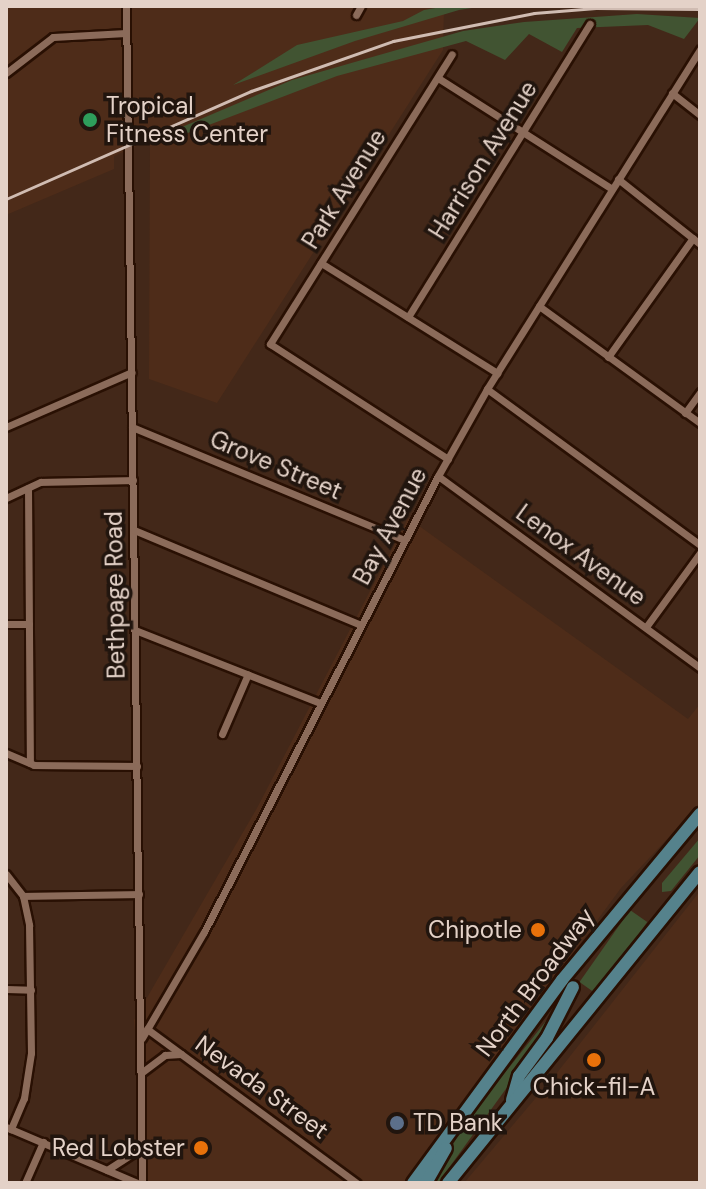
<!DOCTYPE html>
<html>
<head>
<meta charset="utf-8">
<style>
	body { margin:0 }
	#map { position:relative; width:706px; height:1189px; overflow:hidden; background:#432819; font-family:"DM Sans",sans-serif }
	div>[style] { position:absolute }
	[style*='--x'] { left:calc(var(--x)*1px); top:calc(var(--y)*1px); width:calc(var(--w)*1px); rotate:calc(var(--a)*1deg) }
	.built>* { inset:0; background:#4e2c19 }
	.green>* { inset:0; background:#415432; transform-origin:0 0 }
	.roads { filter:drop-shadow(2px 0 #291003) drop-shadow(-2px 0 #291003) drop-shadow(0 2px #291003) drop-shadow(0 -2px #291003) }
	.minor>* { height:7px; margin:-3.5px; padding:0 3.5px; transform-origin:3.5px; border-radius:3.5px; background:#8b6b5a }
	.primary>* { height:12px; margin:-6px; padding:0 6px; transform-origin:6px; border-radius:6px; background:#55828c }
	.rail>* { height:3px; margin:-1.5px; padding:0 1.5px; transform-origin:1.5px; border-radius:1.5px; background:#d0bcb2 }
	.dots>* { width:22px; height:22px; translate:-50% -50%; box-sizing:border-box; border:4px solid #21150e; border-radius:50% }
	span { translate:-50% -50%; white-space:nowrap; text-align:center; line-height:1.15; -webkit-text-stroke:7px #21150e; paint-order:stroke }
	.poi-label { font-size:24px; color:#e4d2c8 }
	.left { translate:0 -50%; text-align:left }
	.right { translate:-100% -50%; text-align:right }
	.street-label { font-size:24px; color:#e4d2c8 }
	.frame { position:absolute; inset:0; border:8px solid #e4d2c8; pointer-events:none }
</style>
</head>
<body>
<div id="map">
	<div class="built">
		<div style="clip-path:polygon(6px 6px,453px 6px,444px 7px,443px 50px,217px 403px,149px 379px,150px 140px,114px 156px,114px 169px,6px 215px)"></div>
		<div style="clip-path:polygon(408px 518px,688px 719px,700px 704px,700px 804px,621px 888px,404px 1183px,148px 1183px,134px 1020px,257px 808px)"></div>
		<div style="clip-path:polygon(700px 891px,700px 1183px,464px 1183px,556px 1074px)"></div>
	</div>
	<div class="green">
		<div style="clip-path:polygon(447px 6px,485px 6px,459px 10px,355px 41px,233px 85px,297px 45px,403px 21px,424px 10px)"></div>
		<div style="clip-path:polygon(637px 14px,700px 18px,684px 39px,648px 25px,577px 28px,562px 52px,529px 34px,505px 60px,466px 41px,337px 76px,172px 139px,175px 130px,292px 80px,463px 31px,524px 22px)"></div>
		<div style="clip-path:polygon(700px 838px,700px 855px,671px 891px,662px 892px,662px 883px)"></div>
		<div style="left:630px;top:910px;width:21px;height:88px;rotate:35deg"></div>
		<div style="clip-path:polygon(554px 1011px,539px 1043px,438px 1183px,430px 1183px,468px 1119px)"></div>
	</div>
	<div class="roads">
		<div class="minor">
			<div style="--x:126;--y:6;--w:1177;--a:89.22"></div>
			<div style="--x:356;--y:15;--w:10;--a:-61"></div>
			<div style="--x:6;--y:73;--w:59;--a:-37.5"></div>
			<div style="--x:53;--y:37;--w:73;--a:-3.1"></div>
			<div style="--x:438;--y:78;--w:206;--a:32.5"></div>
			<div style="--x:672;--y:93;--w:36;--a:38"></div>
			<div style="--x:618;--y:179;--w:105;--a:38.4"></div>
			<div style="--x:321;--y:263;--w:208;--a:32"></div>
			<div style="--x:539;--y:306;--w:199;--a:36"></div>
			<div style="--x:408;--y:317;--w:345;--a:-58.2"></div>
			<div style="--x:608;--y:357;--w:146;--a:-54.5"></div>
			<div style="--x:487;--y:389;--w:264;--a:36.2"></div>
			<div style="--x:685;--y:413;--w:26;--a:-54"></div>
			<div style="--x:6;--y:427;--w:137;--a:-23.6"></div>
			<div style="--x:132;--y:427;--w:295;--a:22.5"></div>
			<div style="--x:448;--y:459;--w:212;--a:-147.1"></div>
			<div style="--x:270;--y:344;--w:342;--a:-57.9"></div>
			<div style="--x:438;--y:476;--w:325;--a:36.2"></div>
			<div style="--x:28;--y:488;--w:275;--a:89.6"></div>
			<div style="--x:6;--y:498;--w:38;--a:-25"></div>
			<div style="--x:41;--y:482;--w:92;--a:-1.2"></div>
			<div style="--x:134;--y:530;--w:246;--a:22.7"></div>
			<div style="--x:6;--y:624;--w:23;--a:0"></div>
			<div style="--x:646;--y:627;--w:92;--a:-53.9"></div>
			<div style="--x:135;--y:630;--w:199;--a:21.5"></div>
			<div style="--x:222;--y:734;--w:65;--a:-66.6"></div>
			<div style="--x:6;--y:753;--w:30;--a:23"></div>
			<div style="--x:34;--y:765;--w:103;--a:0.6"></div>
			<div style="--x:6;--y:874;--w:28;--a:52"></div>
			<div style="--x:23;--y:896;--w:30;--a:78"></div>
			<div style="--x:29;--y:925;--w:128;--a:89.1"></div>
			<div style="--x:31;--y:1053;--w:46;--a:98.8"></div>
			<div style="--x:24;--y:1098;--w:34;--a:113"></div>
			<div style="--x:23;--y:896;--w:116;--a:-1"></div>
			<div style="--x:6;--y:989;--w:25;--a:2"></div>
			<div style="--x:147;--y:1029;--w:260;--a:36.3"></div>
			<div style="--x:142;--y:1038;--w:123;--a:-59.7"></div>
			<div style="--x:204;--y:932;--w:513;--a:-62.84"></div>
			<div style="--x:438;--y:476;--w:100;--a:-60.6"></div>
			<div style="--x:487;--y:389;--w:401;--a:-57.9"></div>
			<div style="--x:141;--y:1073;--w:30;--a:-37"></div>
			<div style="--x:165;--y:1055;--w:16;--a:-4"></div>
			<div style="--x:6;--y:1127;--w:142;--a:23.1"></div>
			<div style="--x:107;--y:1170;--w:40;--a:-32.9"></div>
			<div style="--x:25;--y:1183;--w:45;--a:-66.3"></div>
		</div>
		<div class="primary">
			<div style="--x:512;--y:1100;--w:25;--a:-74"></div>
			<div style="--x:519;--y:1076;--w:47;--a:-53.6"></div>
			<div style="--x:547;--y:1038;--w:57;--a:-63"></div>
			<div style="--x:413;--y:1183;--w:252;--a:-53.7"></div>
			<div style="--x:562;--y:980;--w:216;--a:-50.3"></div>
			<div style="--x:426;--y:1183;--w:40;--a:-60.3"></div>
			<div style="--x:448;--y:1183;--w:400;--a:-51"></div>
		</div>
	</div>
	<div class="rail">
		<div style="--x:6;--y:199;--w:268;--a:-23.8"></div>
		<div style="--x:251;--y:91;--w:151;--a:-19.4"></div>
		<div style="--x:393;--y:41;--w:144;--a:-11.2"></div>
		<div style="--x:534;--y:13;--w:62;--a:-4.6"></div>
		<div style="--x:596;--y:8;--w:104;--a:0.6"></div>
	</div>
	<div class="dots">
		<div style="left:90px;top:120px;background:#2e9e5b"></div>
		<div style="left:538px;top:930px;background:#e8710a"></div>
		<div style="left:594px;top:1060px;background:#e8710a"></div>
		<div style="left:397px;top:1123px;background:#5c6f8a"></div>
		<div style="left:201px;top:1148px;background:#e8710a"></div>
	</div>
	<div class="poi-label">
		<span class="left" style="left:106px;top:120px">Tropical<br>Fitness Center</span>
		<span class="right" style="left:522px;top:930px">Chipotle</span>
		<span style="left:594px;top:1087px">Chick-fil-A</span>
		<span class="left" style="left:413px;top:1123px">TD Bank</span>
		<span class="right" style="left:185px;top:1148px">Red Lobster</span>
	</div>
	<div class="street-label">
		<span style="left:483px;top:160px;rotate:-58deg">Harrison Avenue</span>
		<span style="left:344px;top:189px;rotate:-58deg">Park Avenue</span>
		<span style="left:276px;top:465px;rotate:23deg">Grove Street</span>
		<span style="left:390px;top:526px;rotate:-62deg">Bay Avenue</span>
		<span style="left:581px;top:555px;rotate:36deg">Lenox Avenue</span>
		<span style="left:115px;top:595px;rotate:-91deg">Bethpage Road</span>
		<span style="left:535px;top:982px;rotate:-53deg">North Broadway</span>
		<span style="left:262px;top:1087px;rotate:36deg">Nevada Street</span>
	</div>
	<div class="frame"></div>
</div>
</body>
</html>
